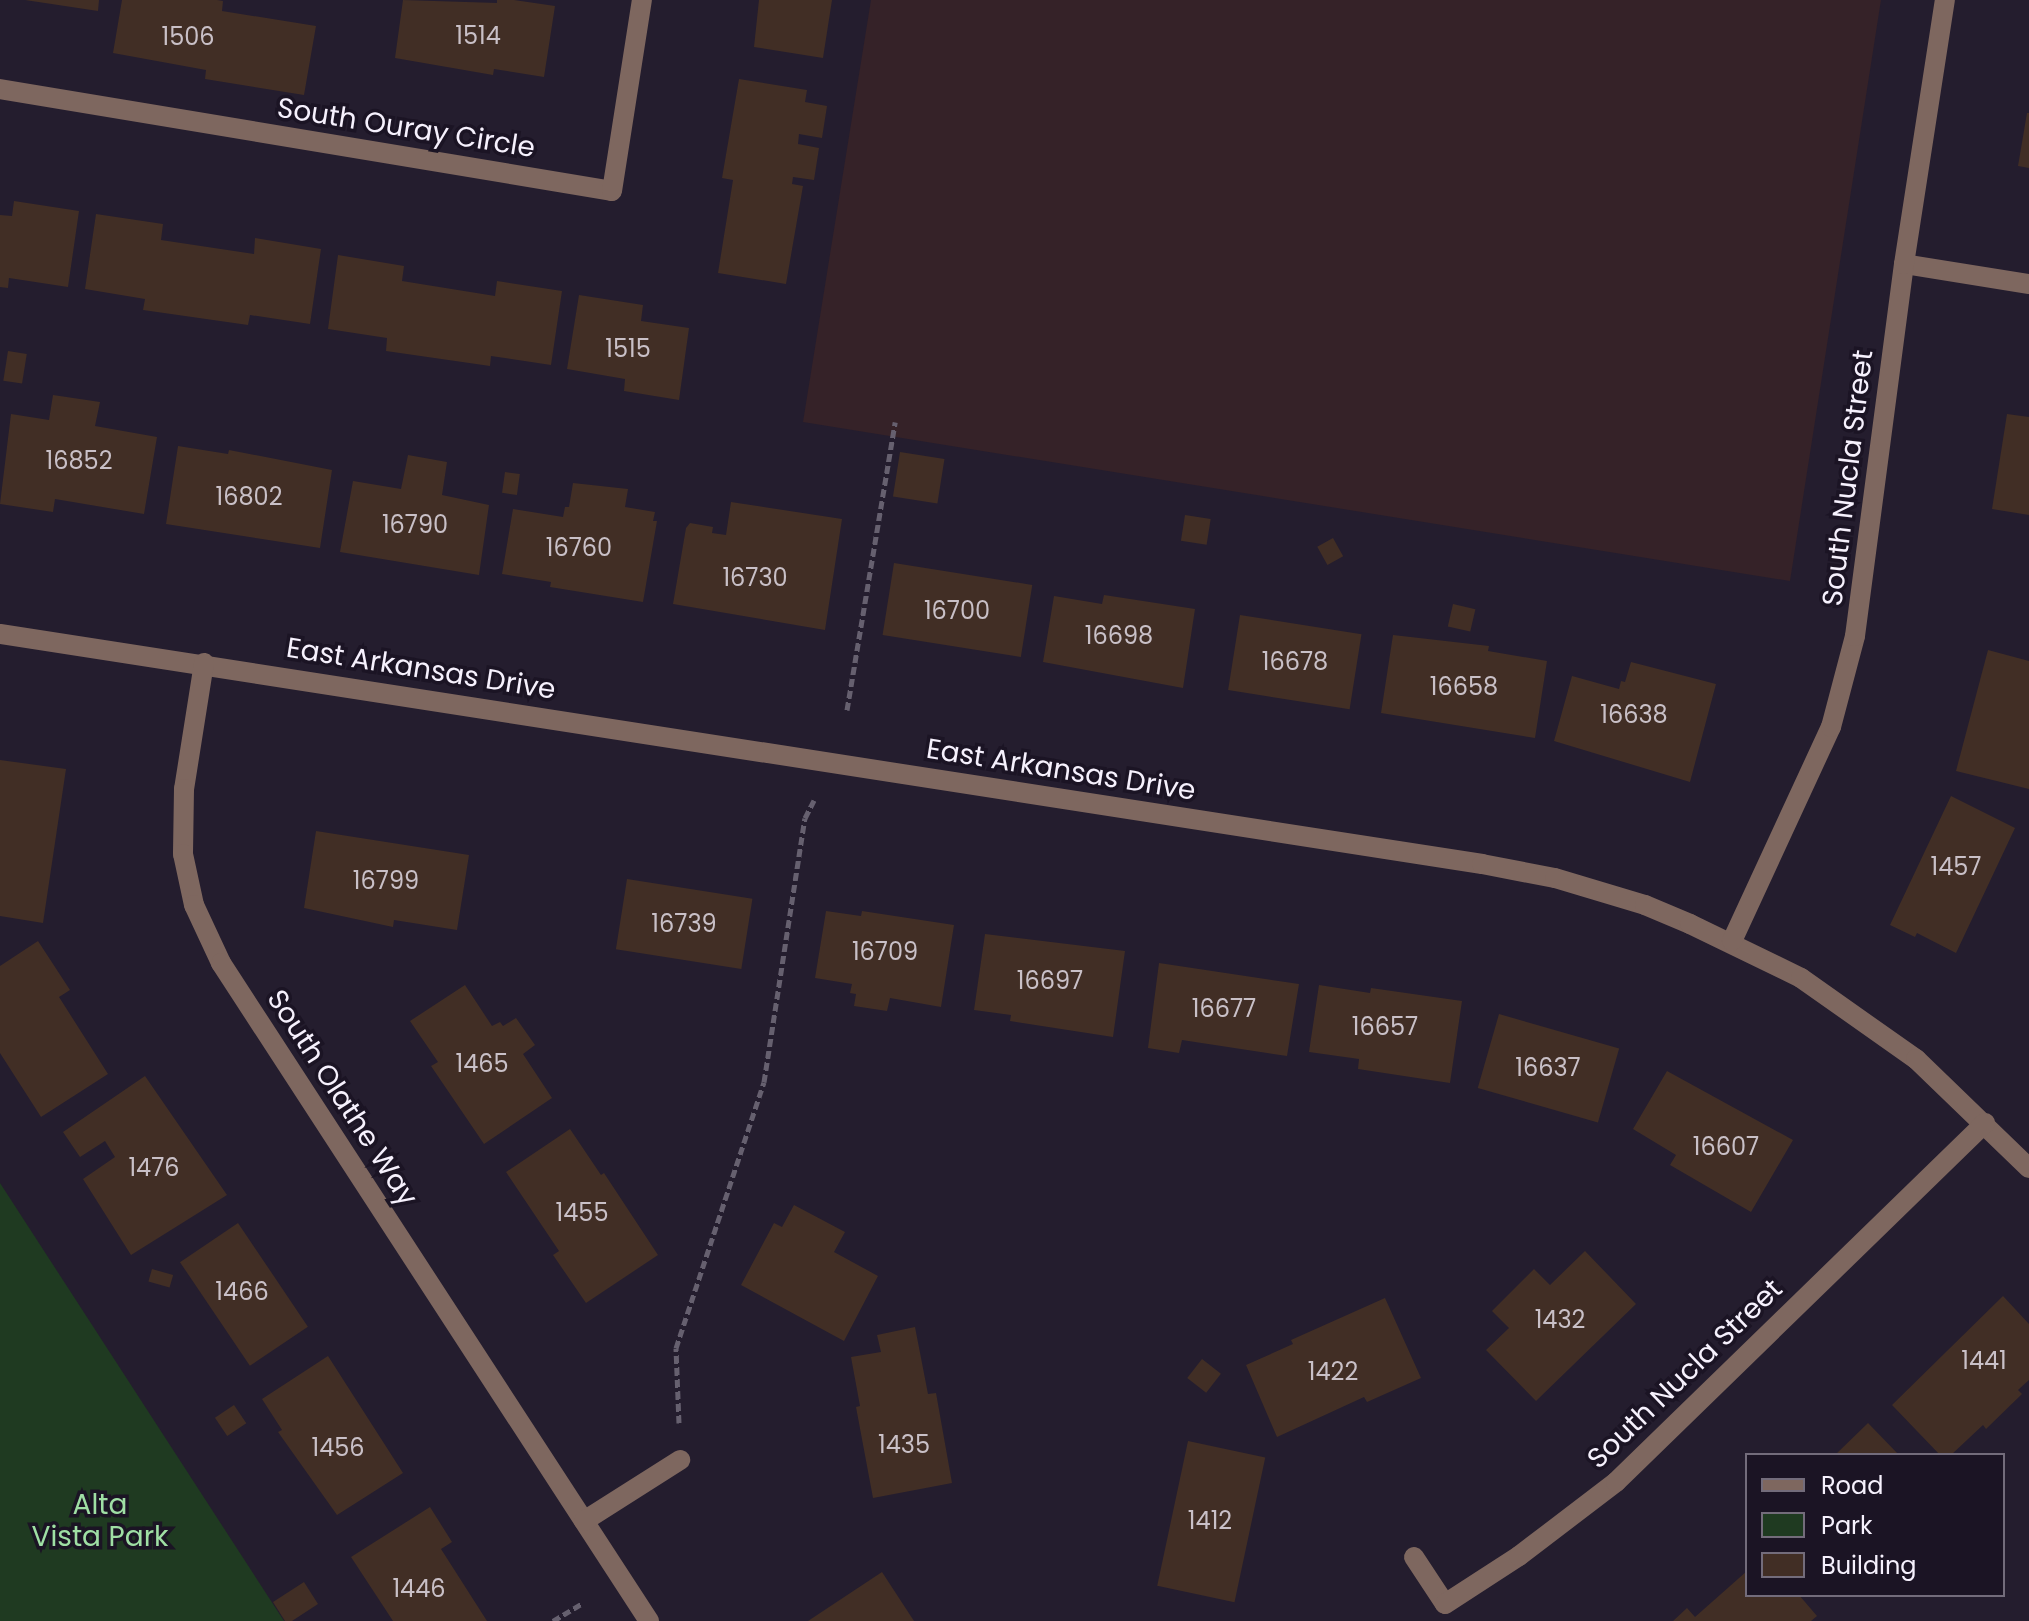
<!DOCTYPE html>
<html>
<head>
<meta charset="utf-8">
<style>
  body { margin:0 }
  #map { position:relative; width:2029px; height:1621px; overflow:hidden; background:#241d2e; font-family:Poppins,sans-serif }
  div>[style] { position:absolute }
  .education>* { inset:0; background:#352228 }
  .green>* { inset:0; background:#1f3a21 }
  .building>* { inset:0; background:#412e25; transform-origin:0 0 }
  .path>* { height:5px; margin-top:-2.5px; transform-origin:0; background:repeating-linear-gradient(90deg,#66606f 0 8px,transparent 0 12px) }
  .service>* { height:20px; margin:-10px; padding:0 10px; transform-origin:10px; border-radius:10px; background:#7e675f }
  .minor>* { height:20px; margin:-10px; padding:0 10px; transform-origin:10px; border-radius:10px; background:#7e675f }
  span { translate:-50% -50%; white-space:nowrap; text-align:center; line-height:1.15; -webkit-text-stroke:7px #1b1424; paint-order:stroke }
  .number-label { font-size:24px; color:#c9c0c7 }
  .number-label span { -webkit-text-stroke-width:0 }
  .street-label { font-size:28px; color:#f6f1fd }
  .park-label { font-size:28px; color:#9fdfa4 }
  .legend { position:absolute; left:1745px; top:1453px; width:260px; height:144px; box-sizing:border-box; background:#1b1424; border:2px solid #736c7b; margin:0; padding:10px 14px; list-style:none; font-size:24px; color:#f6f1fd }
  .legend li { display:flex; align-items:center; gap:16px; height:40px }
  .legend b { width:40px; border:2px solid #736c7b }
</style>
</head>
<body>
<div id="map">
  <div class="education">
    <i style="clip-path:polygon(871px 0,1881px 0,1790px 581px,803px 422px)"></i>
  </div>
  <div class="green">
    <i style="clip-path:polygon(0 1183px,284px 1621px,0 1621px)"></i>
  </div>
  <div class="building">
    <i style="clip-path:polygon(25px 0,99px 0,98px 11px)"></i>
    <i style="clip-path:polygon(122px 0,217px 0,223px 1px,222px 11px,316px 26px,304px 95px,205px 79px,206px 70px,113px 53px)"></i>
    <i style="clip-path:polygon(403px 0,497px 3px,497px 0,514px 0,555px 6px,544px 77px,494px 69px,493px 75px,395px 58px)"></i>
    <i style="clip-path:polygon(759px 0,832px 0,823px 58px,754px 47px)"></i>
    <i style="clip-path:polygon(739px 79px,807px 90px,805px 102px,827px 106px,822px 138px,799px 134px,798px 144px,819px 148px,814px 180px,793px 177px,792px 184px,803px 186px,786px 284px,718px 273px,733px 180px,722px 178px)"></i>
    <i style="clip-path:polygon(2027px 113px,2029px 113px,2029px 168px,2018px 166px)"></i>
    <i style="clip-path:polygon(14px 201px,79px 211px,68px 287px,9px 278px,8px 288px,0 287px,0 215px,12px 216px)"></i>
    <i style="clip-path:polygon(96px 214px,163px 224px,161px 240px,254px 254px,255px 238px,321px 249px,310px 324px,250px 315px,248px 325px,143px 310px,145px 299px,85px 289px)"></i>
    <i style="clip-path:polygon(338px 255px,404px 266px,402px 281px,495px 296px,497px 281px,562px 291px,551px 365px,491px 356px,490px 366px,386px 351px,387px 338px,328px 329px)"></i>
    <i style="clip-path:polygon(579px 295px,643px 305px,641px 321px,689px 328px,679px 400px,624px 391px,625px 379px,567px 369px)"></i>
    <i style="left:8px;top:351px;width:19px;height:30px;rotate:9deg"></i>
    <i style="clip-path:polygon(53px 395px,100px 402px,95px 426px,157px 437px,144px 514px,55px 499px,53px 512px,0 504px,11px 414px,49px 420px)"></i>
    <i style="clip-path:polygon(2007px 414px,2029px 417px,2029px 515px,1992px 509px)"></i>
    <i style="clip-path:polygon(178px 446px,228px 454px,229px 450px,332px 470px,320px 548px,166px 524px)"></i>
    <i style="left:900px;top:452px;width:45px;height:45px;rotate:9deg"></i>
    <i style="clip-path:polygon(408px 455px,447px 462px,442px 495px,489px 505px,479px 575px,340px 552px,353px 481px,401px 489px)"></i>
    <i style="left:505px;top:472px;width:15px;height:21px;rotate:8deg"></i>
    <i style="clip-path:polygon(573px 483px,628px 489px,625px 507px,655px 512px,653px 521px,657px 521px,643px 602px,550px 587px,551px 582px,502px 574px,513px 509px,563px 517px,565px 507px,569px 507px)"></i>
    <i style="clip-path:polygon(731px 502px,842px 519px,825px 630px,673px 604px,686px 528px,690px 523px,713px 527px,712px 533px,726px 535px)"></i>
    <i style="left:1185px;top:515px;width:26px;height:26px;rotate:9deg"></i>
    <i style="left:1333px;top:538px;width:21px;height:18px;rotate:61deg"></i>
    <i style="left:894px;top:563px;width:140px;height:73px;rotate:9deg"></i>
    <i style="clip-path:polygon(1104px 595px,1195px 609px,1183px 688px,1043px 662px,1054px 596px,1102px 604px)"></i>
    <i style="left:1453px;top:604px;width:23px;height:23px;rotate:13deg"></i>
    <i style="left:1240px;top:615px;width:123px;height:76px;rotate:9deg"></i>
    <i style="clip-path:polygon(1393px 635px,1489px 646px,1488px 651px,1547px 661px,1535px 738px,1381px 713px)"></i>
    <i style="clip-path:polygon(1988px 650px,2029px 661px,2029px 789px,1956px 771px)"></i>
    <i style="clip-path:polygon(1631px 662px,1716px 684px,1690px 782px,1554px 741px,1572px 676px,1619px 689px,1621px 681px,1625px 682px)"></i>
    <i style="clip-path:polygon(0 760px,66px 769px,43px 923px,0 916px)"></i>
    <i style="clip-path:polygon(1951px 796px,2015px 828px,1956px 953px,1917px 933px,1915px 937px,1890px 925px)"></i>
    <i style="clip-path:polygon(316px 831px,469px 855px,457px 930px,394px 920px,393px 927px,304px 908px)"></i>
    <i style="left:627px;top:879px;width:127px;height:71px;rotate:9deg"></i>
    <i style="clip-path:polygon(826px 911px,861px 916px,862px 911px,954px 925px,941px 1007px,890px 998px,887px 1011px,854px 1006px,856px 994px,850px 993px,852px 984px,815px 978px)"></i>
    <i style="clip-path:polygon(985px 934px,1125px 951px,1113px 1037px,1010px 1021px,1011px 1015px,974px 1010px)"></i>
    <i style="clip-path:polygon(38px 941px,70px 990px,59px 997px,108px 1074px,41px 1117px,0 1053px,0 966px)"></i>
    <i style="clip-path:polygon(1159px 963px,1299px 984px,1287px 1056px,1182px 1040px,1179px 1053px,1148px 1048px)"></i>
    <i style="clip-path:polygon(465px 985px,492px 1026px,500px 1022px,503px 1026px,516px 1018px,535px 1045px,523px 1054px,552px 1098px,484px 1144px,431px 1066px,438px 1062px,410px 1021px)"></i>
    <i style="clip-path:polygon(1319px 985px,1370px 993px,1371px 988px,1462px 1001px,1450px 1083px,1358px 1069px,1359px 1059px,1309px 1052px)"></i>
    <i style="left:1499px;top:1014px;width:125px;height:77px;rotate:16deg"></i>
    <i style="clip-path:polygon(1667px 1071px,1793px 1140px,1751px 1212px,1670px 1165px,1676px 1155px,1633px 1129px)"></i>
    <i style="clip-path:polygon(145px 1076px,227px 1195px,131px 1255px,83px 1179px,115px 1157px,105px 1141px,80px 1157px,63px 1132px)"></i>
    <i style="clip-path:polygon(570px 1129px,601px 1175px,604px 1173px,658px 1255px,586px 1303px,553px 1255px,559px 1251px,506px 1172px)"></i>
    <i style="clip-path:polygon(794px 1205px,845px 1232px,834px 1252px,878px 1276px,844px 1341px,741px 1285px,774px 1223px,782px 1227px)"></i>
    <i style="left:238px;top:1223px;width:125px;height:70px;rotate:56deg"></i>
    <i style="clip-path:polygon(1585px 1251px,1636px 1304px,1536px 1401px,1486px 1350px,1509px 1328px,1492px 1311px,1534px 1269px,1550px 1285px)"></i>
    <i style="left:152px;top:1269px;width:22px;height:13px;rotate:16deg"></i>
    <i style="clip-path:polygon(2003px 1296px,2029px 1324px,2029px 1380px,2018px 1390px,2022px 1394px,1986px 1429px,1983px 1425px,1951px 1455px,1940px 1455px,1892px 1405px)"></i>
    <i style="clip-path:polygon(1385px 1298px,1421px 1378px,1367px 1402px,1364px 1397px,1277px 1437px,1246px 1365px,1293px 1344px,1291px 1340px)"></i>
    <i style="clip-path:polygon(915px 1327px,928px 1394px,936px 1393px,952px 1483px,873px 1498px,856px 1407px,860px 1406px,851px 1357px,881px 1352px,877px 1335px)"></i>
    <i style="clip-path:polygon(328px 1356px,403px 1473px,337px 1515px,278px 1432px,282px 1430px,262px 1399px)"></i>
    <i style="left:1202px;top:1359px;width:24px;height:24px;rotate:38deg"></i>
    <i style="left:234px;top:1405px;width:22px;height:23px;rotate:56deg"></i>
    <i style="clip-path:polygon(1868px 1423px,1899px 1455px,1835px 1455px)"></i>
    <i style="left:1188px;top:1441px;width:79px;height:148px;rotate:12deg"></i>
    <i style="clip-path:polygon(430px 1507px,452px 1542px,441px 1549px,487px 1621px,393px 1621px,351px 1557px)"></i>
    <i style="clip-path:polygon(1747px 1571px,1747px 1595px,1799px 1595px,1817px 1616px,1811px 1621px,1673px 1621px,1687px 1608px,1695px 1617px)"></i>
    <i style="clip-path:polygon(882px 1572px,914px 1621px,808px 1621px)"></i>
    <i style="clip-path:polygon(304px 1582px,318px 1604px,292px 1621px,285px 1621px,273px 1602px)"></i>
  </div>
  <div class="path">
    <i style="left:847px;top:710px;width:292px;rotate:-80.5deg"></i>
    <i style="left:679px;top:1423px;width:75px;rotate:-92.3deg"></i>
    <i style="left:676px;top:1348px;width:280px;rotate:-71.7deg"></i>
    <i style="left:764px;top:1082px;width:267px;rotate:-81.2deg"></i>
    <i style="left:805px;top:818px;width:20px;rotate:-63deg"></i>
    <i style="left:553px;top:1621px;width:35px;rotate:-31deg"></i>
  </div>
  <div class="service">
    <i style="left:0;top:89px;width:620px;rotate:9.46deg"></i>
    <i style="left:612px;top:191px;width:193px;rotate:-81.1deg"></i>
  </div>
  <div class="minor">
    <i style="left:1904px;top:264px;width:127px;rotate:9.1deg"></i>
    <i style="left:0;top:634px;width:1500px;rotate:8.82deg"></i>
    <i style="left:1482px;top:864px;width:74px;rotate:10.9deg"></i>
    <i style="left:1555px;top:878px;width:94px;rotate:16.7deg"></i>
    <i style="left:1645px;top:905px;width:49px;rotate:22.9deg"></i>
    <i style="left:1690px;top:924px;width:123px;rotate:25.9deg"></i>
    <i style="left:1801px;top:978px;width:141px;rotate:35.2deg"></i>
    <i style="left:1916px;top:1059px;width:157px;rotate:44deg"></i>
    <i style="left:204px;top:663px;width:128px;rotate:99deg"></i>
    <i style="left:184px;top:789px;width:65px;rotate:90.9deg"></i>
    <i style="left:183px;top:854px;width:52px;rotate:77.8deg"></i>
    <i style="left:194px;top:905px;width:64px;rotate:65deg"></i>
    <i style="left:221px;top:963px;width:785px;rotate:56.96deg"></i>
    <i style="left:1732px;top:941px;width:236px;rotate:-65.2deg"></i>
    <i style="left:1831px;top:727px;width:94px;rotate:-75.2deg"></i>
    <i style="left:1855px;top:636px;width:375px;rotate:-82.5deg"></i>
    <i style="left:1904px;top:264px;width:267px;rotate:-81.2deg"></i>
    <i style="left:584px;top:1521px;width:114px;rotate:-32.4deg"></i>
    <i style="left:1414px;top:1557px;width:56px;rotate:56.6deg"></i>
    <i style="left:1445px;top:1604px;width:88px;rotate:-33deg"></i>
    <i style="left:1519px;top:1556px;width:122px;rotate:-37.3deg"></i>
    <i style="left:1616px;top:1482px;width:515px;rotate:-44.21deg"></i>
  </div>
  <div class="number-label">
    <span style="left:478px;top:36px">1514</span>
    <span style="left:188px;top:37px">1506</span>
    <span style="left:628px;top:349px">1515</span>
    <span style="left:79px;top:461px">16852</span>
    <span style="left:249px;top:497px">16802</span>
    <span style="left:415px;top:525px">16790</span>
    <span style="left:579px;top:548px">16760</span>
    <span style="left:755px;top:578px">16730</span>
    <span style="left:957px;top:611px">16700</span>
    <span style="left:1119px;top:636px">16698</span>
    <span style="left:1295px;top:662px">16678</span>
    <span style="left:1464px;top:687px">16658</span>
    <span style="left:1634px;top:715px">16638</span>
    <span style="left:1956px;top:867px">1457</span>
    <span style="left:386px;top:881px">16799</span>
    <span style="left:684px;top:924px">16739</span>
    <span style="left:885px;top:952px">16709</span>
    <span style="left:1050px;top:981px">16697</span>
    <span style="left:1224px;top:1009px">16677</span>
    <span style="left:1385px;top:1027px">16657</span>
    <span style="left:482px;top:1064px">1465</span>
    <span style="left:1548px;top:1068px">16637</span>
    <span style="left:1726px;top:1147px">16607</span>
    <span style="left:154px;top:1168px">1476</span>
    <span style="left:582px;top:1213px">1455</span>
    <span style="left:242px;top:1292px">1466</span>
    <span style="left:1560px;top:1320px">1432</span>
    <span style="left:1984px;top:1361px">1441</span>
    <span style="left:1333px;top:1372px">1422</span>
    <span style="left:904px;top:1445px">1435</span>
    <span style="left:338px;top:1448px">1456</span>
    <span style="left:1210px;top:1521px">1412</span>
    <span style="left:419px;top:1589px">1446</span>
  </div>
  <div class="street-label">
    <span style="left:406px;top:128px;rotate:9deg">South Ouray Circle</span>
    <span style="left:1848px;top:478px;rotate:-83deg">South Nucla Street</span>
    <span style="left:421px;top:669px;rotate:9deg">East Arkansas Drive</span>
    <span style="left:1061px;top:770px;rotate:9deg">East Arkansas Drive</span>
    <span style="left:342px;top:1098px;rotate:57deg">South Olathe Way</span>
    <span style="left:1685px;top:1374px;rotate:-44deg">South Nucla Street</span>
  </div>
  <div class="park-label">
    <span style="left:100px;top:1521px">Alta<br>Vista Park</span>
  </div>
  <ul class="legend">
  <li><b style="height:10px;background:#7e675f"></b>Road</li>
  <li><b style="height:22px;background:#1f3a21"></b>Park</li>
  <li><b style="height:22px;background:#412e25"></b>Building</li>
  </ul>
</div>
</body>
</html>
